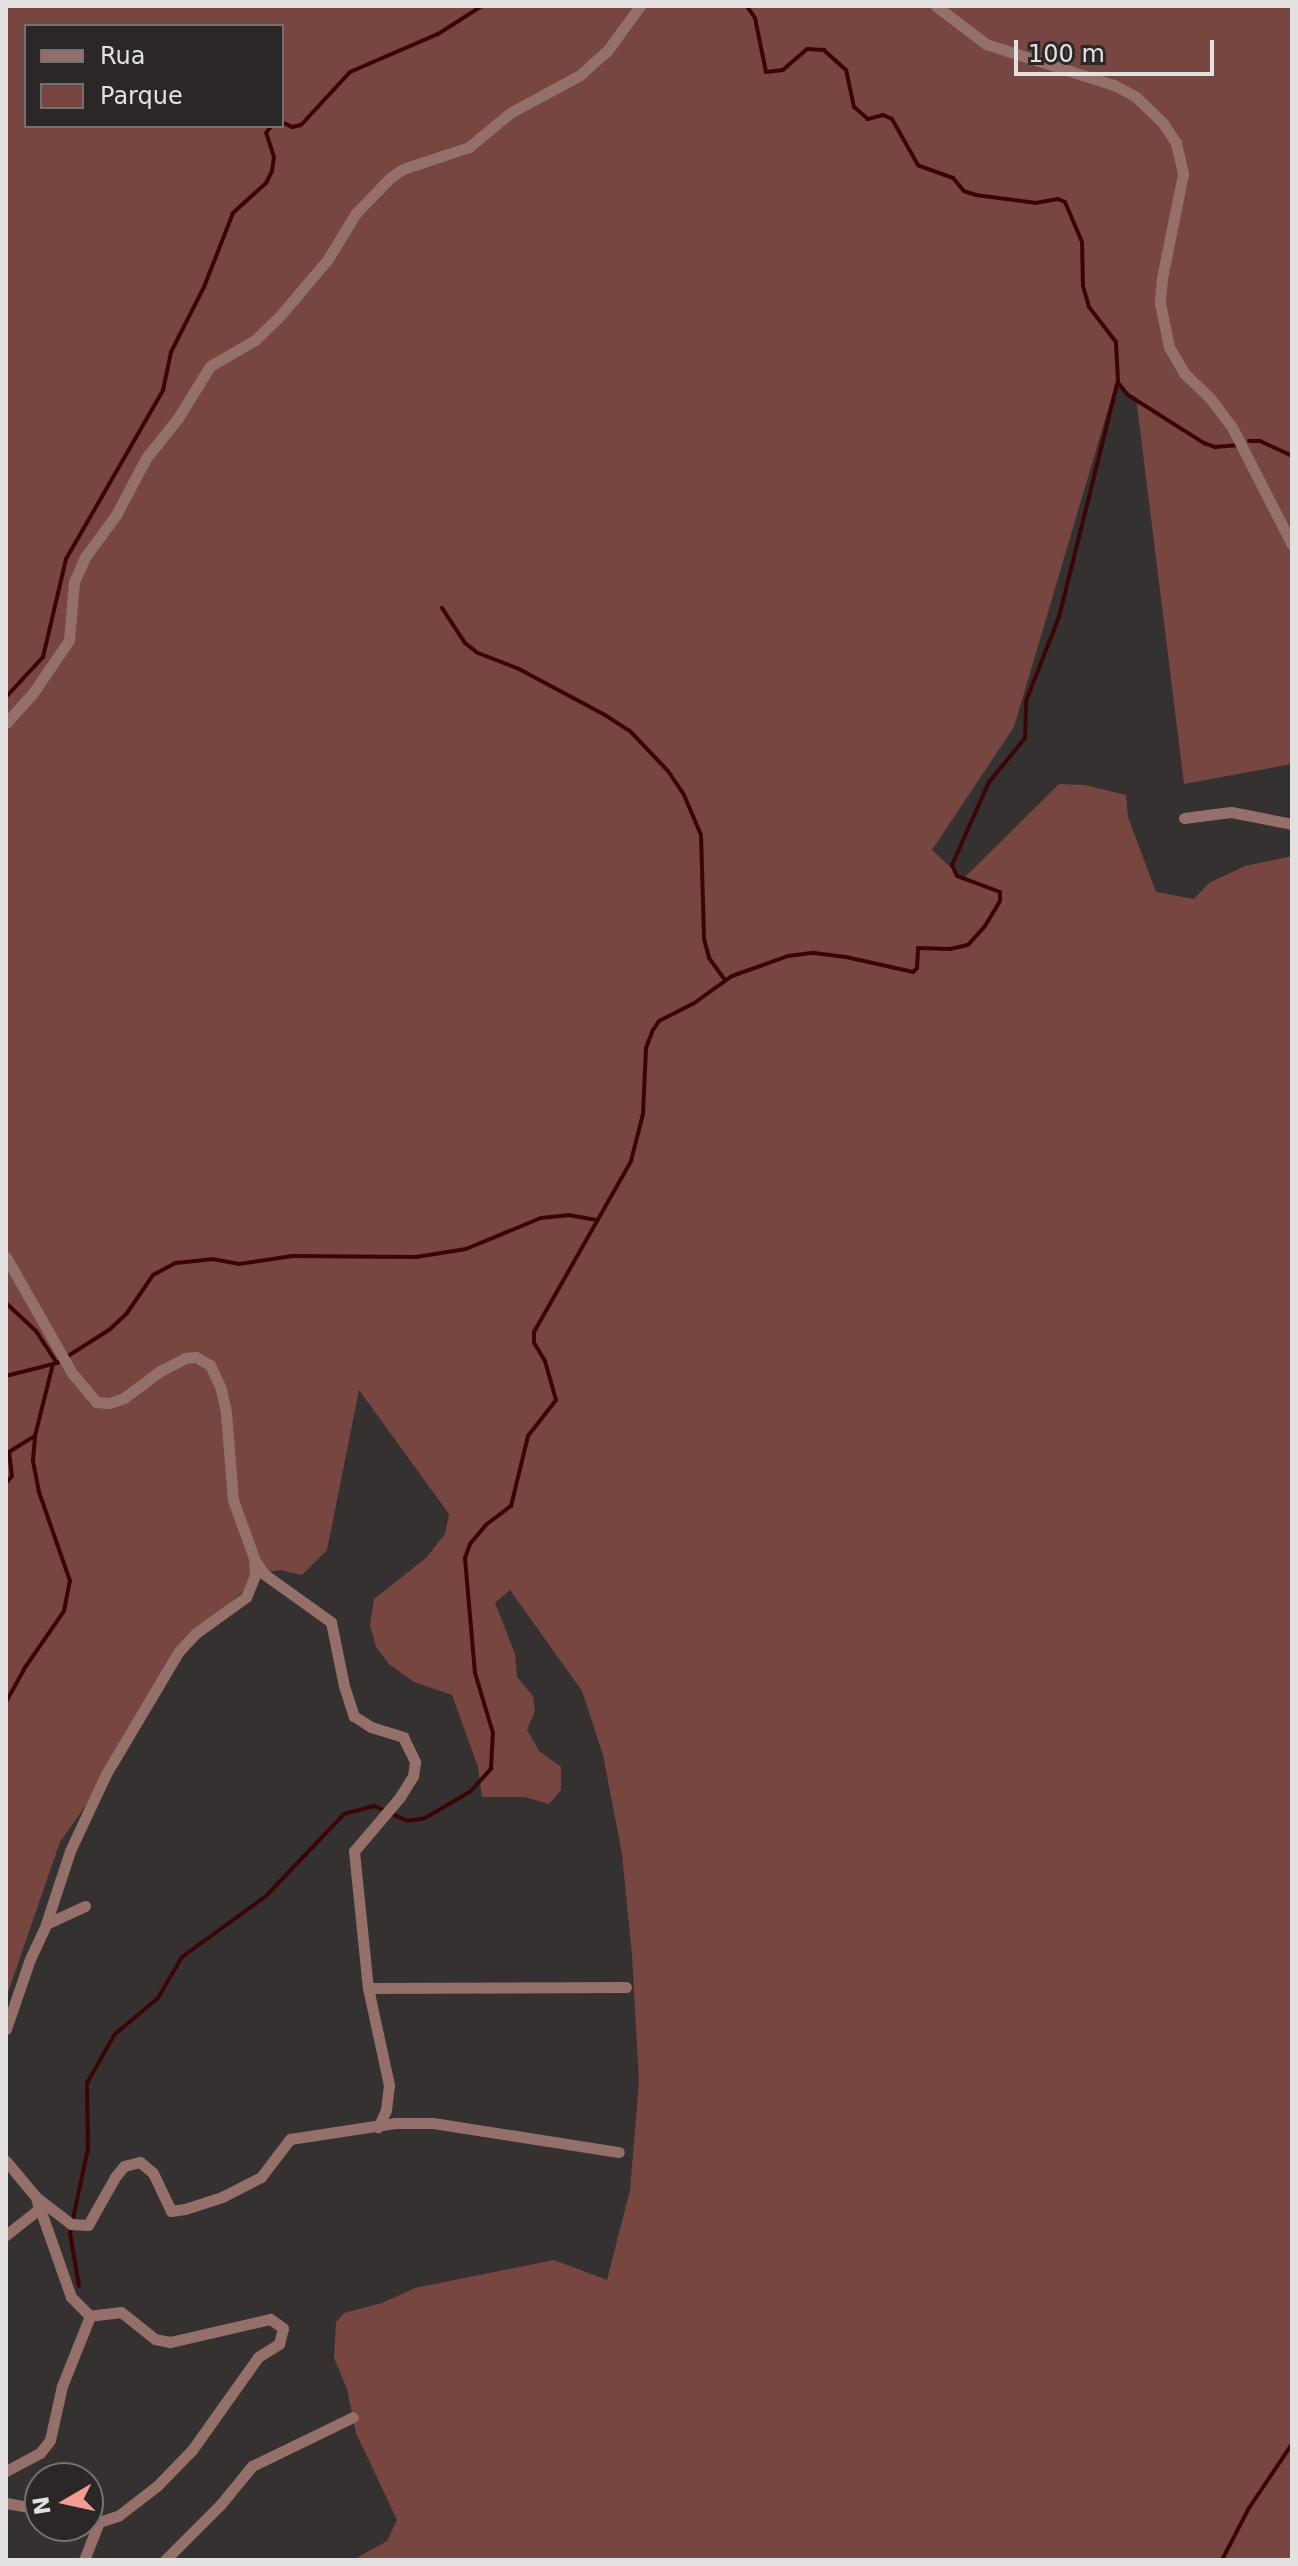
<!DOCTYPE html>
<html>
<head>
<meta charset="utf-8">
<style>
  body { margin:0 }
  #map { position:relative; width:1298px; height:2566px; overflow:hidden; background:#353130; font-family:"DejaVu Sans",sans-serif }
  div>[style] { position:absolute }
  .green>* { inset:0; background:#774641 }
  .stream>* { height:4px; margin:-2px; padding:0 2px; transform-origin:2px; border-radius:2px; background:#3c0505 }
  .street>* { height:11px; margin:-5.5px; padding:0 5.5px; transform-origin:5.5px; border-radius:5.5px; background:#95706b }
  span { translate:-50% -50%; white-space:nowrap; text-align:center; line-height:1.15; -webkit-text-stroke:8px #2b2726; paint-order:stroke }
  .frame { position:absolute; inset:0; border:8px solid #e3e0e0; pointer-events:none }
  .legend { position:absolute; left:24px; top:24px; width:260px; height:104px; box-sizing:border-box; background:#2b2726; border:2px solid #757170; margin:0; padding:10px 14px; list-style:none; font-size:24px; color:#e3e0e0 }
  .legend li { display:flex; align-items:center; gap:16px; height:40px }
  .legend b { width:40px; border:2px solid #757170 }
  .north { position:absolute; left:24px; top:2462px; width:80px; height:80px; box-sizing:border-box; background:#2b2726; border:2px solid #757170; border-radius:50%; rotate:261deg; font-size:22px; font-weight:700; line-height:32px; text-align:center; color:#e3e0e0 }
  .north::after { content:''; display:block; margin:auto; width:28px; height:36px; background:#f59c92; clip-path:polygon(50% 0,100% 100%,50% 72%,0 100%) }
  .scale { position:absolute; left:1014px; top:40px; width:200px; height:36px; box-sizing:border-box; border:4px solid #e3e0e0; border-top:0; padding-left:10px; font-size:24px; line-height:28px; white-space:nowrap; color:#e3e0e0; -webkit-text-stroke:6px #2b2726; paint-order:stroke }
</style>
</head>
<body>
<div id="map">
  <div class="green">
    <i style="clip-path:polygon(evenodd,6px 6px,1292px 6px,1292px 764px,1184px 784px,1136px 397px,1115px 386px,1014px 727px,932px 850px,963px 879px,1059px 784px,1085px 785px,1126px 795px,1128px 817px,1156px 892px,1194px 899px,1209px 883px,1245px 866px,1292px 856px,1292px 2560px,353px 2560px,387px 2541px,397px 2520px,356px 2433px,347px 2389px,334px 2358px,336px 2322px,344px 2313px,382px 2303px,415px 2288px,554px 2260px,607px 2280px,630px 2190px,639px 2082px,632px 1955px,622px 1854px,603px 1755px,582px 1691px,510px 1590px,495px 1603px,515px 1654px,517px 1677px,533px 1696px,535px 1711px,527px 1730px,539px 1751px,561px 1767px,561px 1790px,549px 1804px,525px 1797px,482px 1797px,478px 1767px,452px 1695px,414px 1682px,389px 1664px,376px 1647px,370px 1625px,374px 1599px,426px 1558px,445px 1534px,449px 1514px,359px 1390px,327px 1550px,302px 1575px,281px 1570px,267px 1572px,193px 1633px,105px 1778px,60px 1842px,6px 1998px,6px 6px,26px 26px,282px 26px,282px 126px,26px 126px,26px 26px)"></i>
  </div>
  <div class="stream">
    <i style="left:282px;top:122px;width:11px;rotate:27deg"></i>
    <i style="left:292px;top:127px;width:9px;rotate:-13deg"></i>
    <i style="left:301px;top:125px;width:72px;rotate:-47.2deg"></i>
    <i style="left:350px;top:72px;width:96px;rotate:-23.4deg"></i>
    <i style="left:438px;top:34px;width:52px;rotate:-32.5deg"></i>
    <i style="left:1119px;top:384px;width:14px;rotate:51deg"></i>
    <i style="left:1128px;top:395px;width:90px;rotate:32.3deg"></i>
    <i style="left:1204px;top:443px;width:12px;rotate:20deg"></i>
    <i style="left:1215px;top:447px;width:21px;rotate:-5deg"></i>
    <i style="left:1249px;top:441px;width:11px"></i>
    <i style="left:1260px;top:441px;width:35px;rotate:25deg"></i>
    <i style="left:442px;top:608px;width:42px;rotate:56.7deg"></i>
    <i style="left:465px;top:643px;width:16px;rotate:38deg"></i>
    <i style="left:478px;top:653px;width:44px;rotate:21.3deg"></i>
    <i style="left:519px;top:669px;width:98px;rotate:28.1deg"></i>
    <i style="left:605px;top:715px;width:30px;rotate:33deg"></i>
    <i style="left:630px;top:731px;width:55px;rotate:46.5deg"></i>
    <i style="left:668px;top:771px;width:29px;rotate:56deg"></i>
    <i style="left:684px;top:795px;width:43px;rotate:67deg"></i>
    <i style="left:701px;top:835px;width:104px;rotate:88.3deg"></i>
    <i style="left:704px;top:939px;width:20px;rotate:75deg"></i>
    <i style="left:709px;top:958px;width:27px;rotate:54deg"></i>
    <i style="left:6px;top:697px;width:54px;rotate:-47.2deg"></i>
    <i style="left:43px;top:657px;width:101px;rotate:-76.8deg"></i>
    <i style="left:66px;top:559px;width:195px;rotate:-60.1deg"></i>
    <i style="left:163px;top:390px;width:39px;rotate:-78deg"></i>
    <i style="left:171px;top:352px;width:73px;rotate:-63.1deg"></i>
    <i style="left:204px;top:287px;width:79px;rotate:-68.6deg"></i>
    <i style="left:233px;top:213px;width:45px;rotate:-42.3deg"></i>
    <i style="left:266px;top:183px;width:13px;rotate:-63deg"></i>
    <i style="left:272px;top:171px;width:14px;rotate:-82deg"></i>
    <i style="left:274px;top:157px;width:25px;rotate:-108deg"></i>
    <i style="left:266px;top:133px;width:9px;rotate:-54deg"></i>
    <i style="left:6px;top:1303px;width:41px;rotate:43deg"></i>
    <i style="left:36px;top:1331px;width:38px;rotate:57deg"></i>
    <i style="left:6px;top:1376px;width:53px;rotate:-14.3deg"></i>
    <i style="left:57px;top:1363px;width:62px;rotate:-32.4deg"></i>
    <i style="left:109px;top:1330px;width:25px;rotate:-43deg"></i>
    <i style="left:127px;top:1313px;width:46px;rotate:-55.6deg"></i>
    <i style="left:153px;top:1275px;width:26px;rotate:-28deg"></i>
    <i style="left:176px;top:1263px;width:36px;rotate:-6deg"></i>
    <i style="left:212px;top:1259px;width:27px;rotate:10deg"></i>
    <i style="left:239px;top:1264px;width:54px;rotate:-8.6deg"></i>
    <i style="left:292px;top:1256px;width:124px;rotate:0.5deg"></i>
    <i style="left:416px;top:1257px;width:51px;rotate:-9.1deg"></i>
    <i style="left:466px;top:1249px;width:81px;rotate:-22.5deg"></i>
    <i style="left:541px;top:1218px;width:27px;rotate:-6deg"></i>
    <i style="left:568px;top:1215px;width:29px;rotate:10deg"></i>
    <i style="left:6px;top:1483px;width:9px;rotate:-49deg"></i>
    <i style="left:12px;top:1476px;width:24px;rotate:-97deg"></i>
    <i style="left:9px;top:1452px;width:31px;rotate:-32deg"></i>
    <i style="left:6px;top:1702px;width:38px;rotate:-61deg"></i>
    <i style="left:24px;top:1669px;width:70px;rotate:-55.4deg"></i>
    <i style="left:64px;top:1611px;width:31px;rotate:-79deg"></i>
    <i style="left:70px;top:1581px;width:94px;rotate:-109.2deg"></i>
    <i style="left:39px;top:1492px;width:33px;rotate:-101deg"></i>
    <i style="left:33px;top:1460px;width:24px;rotate:-85deg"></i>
    <i style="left:35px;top:1436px;width:74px;rotate:-76deg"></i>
    <i style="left:79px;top:2286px;width:54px;rotate:-99.6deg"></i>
    <i style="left:70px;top:2233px;width:87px;rotate:-78deg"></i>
    <i style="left:88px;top:2148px;width:65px;rotate:-90.9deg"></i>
    <i style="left:87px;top:2083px;width:56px;rotate:-60.3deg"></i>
    <i style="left:115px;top:2034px;width:56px;rotate:-39.9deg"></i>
    <i style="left:158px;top:1998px;width:48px;rotate:-59.7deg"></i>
    <i style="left:182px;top:1957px;width:104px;rotate:-36deg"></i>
    <i style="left:266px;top:1896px;width:113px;rotate:-46.4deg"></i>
    <i style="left:344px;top:1814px;width:31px;rotate:-15deg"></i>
    <i style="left:374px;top:1806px;width:36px;rotate:24deg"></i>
    <i style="left:407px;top:1821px;width:18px;rotate:-9deg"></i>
    <i style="left:425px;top:1818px;width:53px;rotate:-30.4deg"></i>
    <i style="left:471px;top:1791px;width:30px;rotate:-48deg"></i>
    <i style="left:491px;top:1769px;width:36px;rotate:-87deg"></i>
    <i style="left:493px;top:1733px;width:63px;rotate:-106.7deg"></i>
    <i style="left:475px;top:1673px;width:115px;rotate:-95deg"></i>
    <i style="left:465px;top:1558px;width:15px;rotate:-70deg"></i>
    <i style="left:470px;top:1544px;width:26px;rotate:-50deg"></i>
    <i style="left:487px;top:1524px;width:30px;rotate:-37deg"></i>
    <i style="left:511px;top:1506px;width:72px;rotate:-76.3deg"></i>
    <i style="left:528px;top:1436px;width:46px;rotate:-52.1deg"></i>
    <i style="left:556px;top:1400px;width:41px;rotate:-105.8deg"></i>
    <i style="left:545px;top:1361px;width:21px;rotate:-121deg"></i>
    <i style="left:534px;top:1343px;width:11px;rotate:-90deg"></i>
    <i style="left:534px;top:1332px;width:197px;rotate:-60.4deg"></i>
    <i style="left:631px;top:1161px;width:49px;rotate:-75.7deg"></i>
    <i style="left:643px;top:1114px;width:66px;rotate:-87.4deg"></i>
    <i style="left:646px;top:1048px;width:19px;rotate:-69deg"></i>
    <i style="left:653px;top:1030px;width:11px;rotate:-56deg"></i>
    <i style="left:659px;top:1021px;width:38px;rotate:-27deg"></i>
    <i style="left:693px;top:1004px;width:48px;rotate:-35.7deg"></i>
    <i style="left:732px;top:976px;width:59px;rotate:-19.7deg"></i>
    <i style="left:788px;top:956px;width:26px;rotate:-7deg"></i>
    <i style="left:814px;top:953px;width:32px;rotate:7deg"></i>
    <i style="left:846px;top:957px;width:69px;rotate:12.6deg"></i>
    <i style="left:913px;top:972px;width:6px;rotate:-45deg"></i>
    <i style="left:917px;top:968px;width:20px;rotate:-87deg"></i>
    <i style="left:918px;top:948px;width:32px;rotate:2deg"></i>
    <i style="left:950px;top:949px;width:18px;rotate:-13deg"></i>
    <i style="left:968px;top:945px;width:25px;rotate:-48deg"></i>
    <i style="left:985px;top:926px;width:29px;rotate:-59deg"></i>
    <i style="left:1000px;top:901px;width:9px;rotate:-90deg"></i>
    <i style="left:1000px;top:892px;width:46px;rotate:-159.6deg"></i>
    <i style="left:957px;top:876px;width:12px;rotate:-114deg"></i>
    <i style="left:952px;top:865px;width:91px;rotate:-66deg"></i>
    <i style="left:989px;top:782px;width:57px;rotate:-50.7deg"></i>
    <i style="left:1025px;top:738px;width:37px;rotate:-88deg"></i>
    <i style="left:1026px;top:701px;width:90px;rotate:-68.6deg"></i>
    <i style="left:1059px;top:617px;width:243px;rotate:-76deg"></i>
    <i style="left:1118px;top:381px;width:39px;rotate:-93deg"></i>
    <i style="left:1116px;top:342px;width:44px;rotate:-127.6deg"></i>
    <i style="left:1089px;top:307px;width:22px;rotate:-106deg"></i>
    <i style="left:1083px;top:286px;width:44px;rotate:-91.3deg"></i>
    <i style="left:1082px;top:242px;width:43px;rotate:-113deg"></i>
    <i style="left:1065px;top:202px;width:8px;rotate:-157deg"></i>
    <i style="left:1058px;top:199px;width:22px;rotate:170deg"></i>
    <i style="left:1036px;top:203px;width:61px;rotate:-172.4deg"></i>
    <i style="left:976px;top:195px;width:13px;rotate:-162deg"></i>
    <i style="left:964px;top:191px;width:17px;rotate:-130deg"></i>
    <i style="left:953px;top:178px;width:37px;rotate:-160deg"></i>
    <i style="left:918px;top:165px;width:53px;rotate:-119.5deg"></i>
    <i style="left:892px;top:119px;width:10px;rotate:-156deg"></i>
    <i style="left:883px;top:115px;width:16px;rotate:165deg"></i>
    <i style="left:868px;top:119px;width:18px;rotate:-139deg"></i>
    <i style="left:854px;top:107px;width:38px;rotate:-102deg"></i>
    <i style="left:846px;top:70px;width:30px;rotate:-138deg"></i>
    <i style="left:824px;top:50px;width:17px;rotate:-177deg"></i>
    <i style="left:807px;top:49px;width:32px;rotate:139deg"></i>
    <i style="left:783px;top:70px;width:17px;rotate:173deg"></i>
    <i style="left:766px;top:72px;width:55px;rotate:-101.5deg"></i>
    <i style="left:755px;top:18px;width:14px;rotate:-124deg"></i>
    <i style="left:1222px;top:2560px;width:59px;rotate:-62.6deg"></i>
    <i style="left:1249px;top:2508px;width:77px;rotate:-56.1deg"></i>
  </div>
  <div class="street">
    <i style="left:936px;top:6px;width:63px;rotate:37.2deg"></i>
    <i style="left:986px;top:44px;width:134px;rotate:17.8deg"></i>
    <i style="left:1114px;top:85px;width:24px;rotate:28deg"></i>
    <i style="left:1135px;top:96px;width:39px;rotate:44deg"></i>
    <i style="left:1163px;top:123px;width:24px;rotate:57deg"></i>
    <i style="left:1176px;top:143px;width:32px;rotate:77deg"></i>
    <i style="left:1183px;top:174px;width:106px;rotate:101.4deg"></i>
    <i style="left:1162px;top:278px;width:25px;rotate:95deg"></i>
    <i style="left:1160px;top:303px;width:45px;rotate:78.4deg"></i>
    <i style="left:1169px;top:347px;width:30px;rotate:60deg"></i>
    <i style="left:1184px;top:373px;width:36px;rotate:44deg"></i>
    <i style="left:1210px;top:398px;width:36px;rotate:53deg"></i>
    <i style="left:1232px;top:427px;width:132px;rotate:63deg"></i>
    <i style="left:6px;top:723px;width:40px;rotate:-48deg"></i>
    <i style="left:33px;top:693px;width:64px;rotate:-55.8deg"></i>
    <i style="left:69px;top:640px;width:58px;rotate:-85.1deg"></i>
    <i style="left:74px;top:582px;width:27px;rotate:-66deg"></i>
    <i style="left:85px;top:557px;width:52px;rotate:-53.6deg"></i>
    <i style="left:116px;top:515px;width:64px;rotate:-62.2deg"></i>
    <i style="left:146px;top:458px;width:51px;rotate:-51.3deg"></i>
    <i style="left:178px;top:418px;width:61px;rotate:-58.4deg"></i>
    <i style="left:210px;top:366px;width:52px;rotate:-30deg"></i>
    <i style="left:255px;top:340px;width:33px;rotate:-44deg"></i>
    <i style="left:279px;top:317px;width:76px;rotate:-49.8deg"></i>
    <i style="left:328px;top:259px;width:54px;rotate:-58.7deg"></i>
    <i style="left:356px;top:213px;width:50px;rotate:-45.8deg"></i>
    <i style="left:391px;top:177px;width:14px;rotate:-34deg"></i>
    <i style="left:403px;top:169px;width:70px;rotate:-18.4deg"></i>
    <i style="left:469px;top:147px;width:53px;rotate:-39.7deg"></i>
    <i style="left:510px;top:113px;width:80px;rotate:-28.5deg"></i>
    <i style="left:580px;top:75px;width:36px;rotate:-42deg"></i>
    <i style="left:607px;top:51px;width:56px;rotate:-53.7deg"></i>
    <i style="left:1184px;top:818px;width:47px;rotate:-7.3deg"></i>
    <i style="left:1231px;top:812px;width:62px;rotate:11.1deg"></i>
    <i style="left:6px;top:1257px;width:133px;rotate:60.4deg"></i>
    <i style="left:72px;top:1373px;width:38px;rotate:50deg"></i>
    <i style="left:96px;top:1402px;width:13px;rotate:4deg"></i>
    <i style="left:109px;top:1403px;width:16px;rotate:-18deg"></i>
    <i style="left:124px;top:1398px;width:45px;rotate:-36.9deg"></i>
    <i style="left:160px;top:1371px;width:28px;rotate:-27deg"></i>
    <i style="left:185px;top:1358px;width:11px;rotate:-5deg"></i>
    <i style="left:196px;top:1357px;width:16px;rotate:30deg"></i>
    <i style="left:210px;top:1365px;width:26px;rotate:65deg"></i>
    <i style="left:221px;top:1389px;width:25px;rotate:78deg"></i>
    <i style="left:226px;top:1413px;width:87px;rotate:85.4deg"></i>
    <i style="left:233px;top:1500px;width:62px;rotate:70.1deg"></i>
    <i style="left:254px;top:1558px;width:17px;rotate:87deg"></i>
    <i style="left:255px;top:1575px;width:24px;rotate:112deg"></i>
    <i style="left:246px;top:1597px;width:62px;rotate:144.2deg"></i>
    <i style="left:196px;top:1633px;width:25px;rotate:133deg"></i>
    <i style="left:179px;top:1651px;width:143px;rotate:120.7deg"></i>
    <i style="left:106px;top:1774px;width:85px;rotate:115.1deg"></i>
    <i style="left:70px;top:1851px;width:77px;rotate:108.2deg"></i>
    <i style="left:46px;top:1924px;width:43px;rotate:-24.8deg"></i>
    <i style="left:256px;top:1562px;width:14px;rotate:56deg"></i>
    <i style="left:264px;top:1574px;width:82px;rotate:35.6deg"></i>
    <i style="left:331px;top:1622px;width:65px;rotate:78.5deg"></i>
    <i style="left:344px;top:1686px;width:32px;rotate:72deg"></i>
    <i style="left:354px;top:1716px;width:20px;rotate:33deg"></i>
    <i style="left:371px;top:1727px;width:34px;rotate:17deg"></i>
    <i style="left:403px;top:1737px;width:28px;rotate:64deg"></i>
    <i style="left:415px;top:1762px;width:14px;rotate:98deg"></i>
    <i style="left:413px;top:1776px;width:25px;rotate:122deg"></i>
    <i style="left:400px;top:1797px;width:71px;rotate:130.4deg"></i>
    <i style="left:354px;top:1851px;width:138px;rotate:84.2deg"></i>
    <i style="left:368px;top:1988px;width:99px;rotate:77.8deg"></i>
    <i style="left:389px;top:2085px;width:25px;rotate:97deg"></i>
    <i style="left:386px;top:2110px;width:19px;rotate:115deg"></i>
    <i style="left:368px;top:1988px;width:258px;rotate:-0.2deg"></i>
    <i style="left:6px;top:2029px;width:74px;rotate:-71.1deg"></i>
    <i style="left:30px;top:1959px;width:38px;rotate:-65deg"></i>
    <i style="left:6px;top:2161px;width:47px;rotate:50.2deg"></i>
    <i style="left:36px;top:2197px;width:12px;rotate:76deg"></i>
    <i style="left:39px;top:2209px;width:42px;rotate:141.8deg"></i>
    <i style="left:36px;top:2197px;width:44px;rotate:37.6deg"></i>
    <i style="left:71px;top:2224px;width:17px;rotate:3deg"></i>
    <i style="left:88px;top:2225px;width:55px;rotate:-60.6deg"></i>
    <i style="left:115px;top:2177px;width:14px;rotate:-51deg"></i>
    <i style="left:124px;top:2166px;width:16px;rotate:-14deg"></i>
    <i style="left:140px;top:2162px;width:17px;rotate:40deg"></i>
    <i style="left:153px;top:2173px;width:42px;rotate:64.7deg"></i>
    <i style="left:171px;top:2211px;width:14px;rotate:-8deg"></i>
    <i style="left:185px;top:2209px;width:39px;rotate:-18deg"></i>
    <i style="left:222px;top:2197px;width:44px;rotate:-27.1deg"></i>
    <i style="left:261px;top:2177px;width:48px;rotate:-52.7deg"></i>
    <i style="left:290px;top:2139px;width:106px;rotate:-8.7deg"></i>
    <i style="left:395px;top:2123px;width:38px"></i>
    <i style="left:433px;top:2123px;width:188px;rotate:8.9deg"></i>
    <i style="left:6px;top:2471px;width:38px;rotate:-28deg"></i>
    <i style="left:40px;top:2453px;width:16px;rotate:-52deg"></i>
    <i style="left:50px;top:2440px;width:55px;rotate:-77.5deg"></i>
    <i style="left:62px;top:2386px;width:75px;rotate:-68.2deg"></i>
    <i style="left:90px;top:2316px;width:27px;rotate:-135deg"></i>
    <i style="left:71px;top:2297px;width:96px;rotate:-109.4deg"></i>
    <i style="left:6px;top:2503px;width:35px;rotate:10deg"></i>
    <i style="left:88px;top:2521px;width:11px;rotate:5deg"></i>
    <i style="left:99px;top:2522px;width:20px;rotate:-18deg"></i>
    <i style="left:118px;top:2516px;width:49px;rotate:-37.6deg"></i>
    <i style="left:157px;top:2486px;width:50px;rotate:-45.8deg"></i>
    <i style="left:192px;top:2450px;width:114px;rotate:-54.6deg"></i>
    <i style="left:258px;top:2357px;width:25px;rotate:-32deg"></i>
    <i style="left:279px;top:2344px;width:16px;rotate:-76deg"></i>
    <i style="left:283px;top:2328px;width:16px;rotate:-145deg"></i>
    <i style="left:270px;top:2319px;width:103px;rotate:167deg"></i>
    <i style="left:170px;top:2342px;width:15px;rotate:-169deg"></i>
    <i style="left:155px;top:2339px;width:43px;rotate:-141.5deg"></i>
    <i style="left:121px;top:2312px;width:31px;rotate:173deg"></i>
    <i style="left:84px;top:2560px;width:41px;rotate:-68.5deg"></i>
    <i style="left:165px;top:2560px;width:79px;rotate:-45deg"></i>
    <i style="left:221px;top:2504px;width:49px;rotate:-50.8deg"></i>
    <i style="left:252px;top:2466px;width:112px;rotate:-25.9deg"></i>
  </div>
  <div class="frame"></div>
  <ul class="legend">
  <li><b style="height:10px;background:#95706b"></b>Rua</li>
  <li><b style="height:22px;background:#774641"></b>Parque</li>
  </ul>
  <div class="north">N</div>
  <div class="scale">100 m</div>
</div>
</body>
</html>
